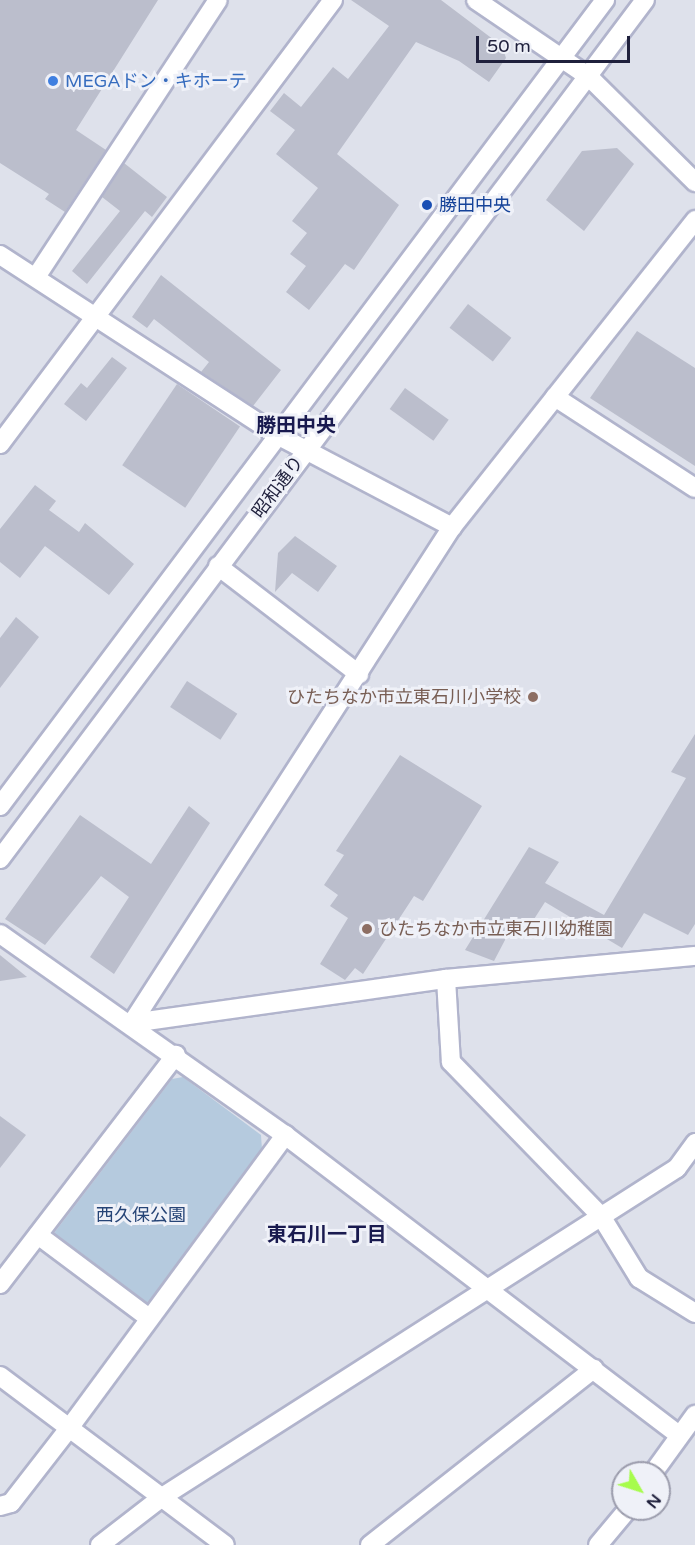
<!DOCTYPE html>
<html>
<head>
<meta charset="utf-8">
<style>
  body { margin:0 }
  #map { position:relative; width:695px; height:1545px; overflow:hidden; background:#dee1eb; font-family:"Varela Round","Noto Sans JP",sans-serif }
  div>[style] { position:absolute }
  .green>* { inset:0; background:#b5cade }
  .building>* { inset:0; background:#bbbecc; transform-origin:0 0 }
  .roads { filter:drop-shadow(2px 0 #b1b4cc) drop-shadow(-2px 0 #b1b4cc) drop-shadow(0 2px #b1b4cc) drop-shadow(0 -2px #b1b4cc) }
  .street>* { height:18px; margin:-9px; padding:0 9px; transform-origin:9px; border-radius:9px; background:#fff }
  .secondary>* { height:18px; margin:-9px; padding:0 9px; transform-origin:9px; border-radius:9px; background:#fff }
  .dots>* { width:16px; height:16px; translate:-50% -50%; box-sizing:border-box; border:3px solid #eff1f8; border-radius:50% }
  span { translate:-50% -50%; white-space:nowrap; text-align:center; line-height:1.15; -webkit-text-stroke:6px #eff1f8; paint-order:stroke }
  .shop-label { font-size:18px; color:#366cbe }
  .left { translate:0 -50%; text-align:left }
  .transit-label { font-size:18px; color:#164399 }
  .street-label { font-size:18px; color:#1f203c }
  .education-label { font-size:18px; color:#785e54 }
  .right { translate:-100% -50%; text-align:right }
  .park-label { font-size:18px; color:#264476 }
  .neighbourhood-label { font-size:20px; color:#191a4f; font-weight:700 }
  .north { position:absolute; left:611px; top:1461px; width:60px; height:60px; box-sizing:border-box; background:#eff1f8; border:2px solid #9c9dad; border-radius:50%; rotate:129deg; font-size:16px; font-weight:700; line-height:24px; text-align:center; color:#1f203c }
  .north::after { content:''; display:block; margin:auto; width:21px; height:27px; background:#a7fc4c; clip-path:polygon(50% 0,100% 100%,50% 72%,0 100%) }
  .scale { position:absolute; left:476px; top:36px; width:154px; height:27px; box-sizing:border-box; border:3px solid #1f203c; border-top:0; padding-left:8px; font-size:18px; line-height:21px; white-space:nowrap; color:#1f203c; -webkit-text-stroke:4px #eff1f8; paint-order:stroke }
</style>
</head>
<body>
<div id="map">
  <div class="green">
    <i style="clip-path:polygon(183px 1077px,261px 1135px,262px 1150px,148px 1305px,138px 1305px,57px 1242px,54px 1233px,172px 1079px)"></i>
  </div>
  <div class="building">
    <i style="clip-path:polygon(0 0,158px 0,76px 130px,106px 150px,65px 212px,45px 199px,49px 194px,0 163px)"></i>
    <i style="clip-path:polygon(351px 0,441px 0,502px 46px,506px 58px,489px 82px,459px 61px,416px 42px,337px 154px,399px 205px,354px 270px,345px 264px,309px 310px,286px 292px,306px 266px,290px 254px,307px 233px,292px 221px,318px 188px,276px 154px,295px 130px,270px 111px,284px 93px,301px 107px,333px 67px,348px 79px,389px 26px)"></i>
    <i style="clip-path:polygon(617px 148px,634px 164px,584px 231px,546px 200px,582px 151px)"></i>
    <i style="clip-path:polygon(124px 163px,167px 197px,152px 217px,145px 211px,87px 284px,72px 271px,120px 211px,102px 197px)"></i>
    <i style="clip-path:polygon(161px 275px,281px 370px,253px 406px,201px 372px,209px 362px,154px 319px,147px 328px,132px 317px)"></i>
    <i style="left:468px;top:304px;width:55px;height:30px;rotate:38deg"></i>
    <i style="clip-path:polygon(637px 331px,695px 368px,695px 466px,590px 398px)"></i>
    <i style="clip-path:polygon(112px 357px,127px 368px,86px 421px,64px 404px,81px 383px,87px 388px)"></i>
    <i style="left:177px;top:384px;width:76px;height:98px;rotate:34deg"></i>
    <i style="left:405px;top:388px;width:54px;height:26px;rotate:36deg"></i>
    <i style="clip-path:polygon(35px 485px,56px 501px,49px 510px,79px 532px,85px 523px,134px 564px,109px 595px,45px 546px,20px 578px,0 562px,0 529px)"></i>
    <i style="clip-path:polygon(295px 536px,337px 566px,318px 592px,292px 573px,275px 592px,278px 553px)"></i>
    <i style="clip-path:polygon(16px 617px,39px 637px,0 688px,0 638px)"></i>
    <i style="left:187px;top:681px;width:60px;height:31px;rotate:33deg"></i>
    <i style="clip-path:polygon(695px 734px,695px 924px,688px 935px,644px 913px,622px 948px,545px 902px,529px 927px,516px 919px,494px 961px,465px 950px,529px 847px,559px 862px,545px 883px,604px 915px,686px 778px,671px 772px)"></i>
    <i style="clip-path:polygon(400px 755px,482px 806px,423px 901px,414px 896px,363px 974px,355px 968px,345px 980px,320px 964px,348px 918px,330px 906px,338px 895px,324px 885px,344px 855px,336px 851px)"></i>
    <i style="clip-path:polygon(189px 806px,210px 823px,114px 974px,90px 957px,129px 897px,101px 876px,45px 945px,5px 919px,80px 815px,151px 864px)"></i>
    <i style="clip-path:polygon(0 955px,27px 977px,0 981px)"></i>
    <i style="clip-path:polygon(0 1116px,26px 1135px,0 1168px)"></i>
  </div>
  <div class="roads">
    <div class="street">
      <i style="left:36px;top:277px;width:331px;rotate:-56.7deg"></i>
      <i style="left:555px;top:397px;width:167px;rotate:33deg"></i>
      <i style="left:277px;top:435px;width:198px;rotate:27.7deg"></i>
      <i style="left:218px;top:566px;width:178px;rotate:37.5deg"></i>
      <i style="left:446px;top:979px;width:83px;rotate:86.6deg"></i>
      <i style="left:451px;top:1062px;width:215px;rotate:45.8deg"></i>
      <i style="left:601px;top:1216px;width:73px;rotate:58.5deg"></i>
      <i style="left:639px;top:1278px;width:66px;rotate:32deg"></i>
      <i style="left:132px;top:1023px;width:590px;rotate:-57.17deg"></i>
      <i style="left:452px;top:527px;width:392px;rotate:-51.6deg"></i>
      <i style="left:132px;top:1023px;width:317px;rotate:-8deg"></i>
      <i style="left:446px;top:979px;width:250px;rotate:-5.3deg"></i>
      <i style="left:38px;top:1235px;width:139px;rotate:36.8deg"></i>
      <i style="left:0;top:1284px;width:289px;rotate:-52.5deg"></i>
      <i style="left:0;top:1376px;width:281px;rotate:36.9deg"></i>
      <i style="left:653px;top:1473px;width:72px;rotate:-54.1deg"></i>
      <i style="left:0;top:1506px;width:11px;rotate:-15deg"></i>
      <i style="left:11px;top:1503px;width:96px;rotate:-52.2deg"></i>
      <i style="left:70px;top:1427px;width:363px;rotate:-53.6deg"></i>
      <i style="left:370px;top:1545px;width:285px;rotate:-38.2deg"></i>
      <i style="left:598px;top:1545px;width:47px;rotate:-50.2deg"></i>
    </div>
    <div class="secondary">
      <i style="left:476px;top:0;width:135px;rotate:34.2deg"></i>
      <i style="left:588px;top:76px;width:151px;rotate:44.7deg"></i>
      <i style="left:0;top:255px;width:330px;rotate:33deg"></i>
      <i style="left:0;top:444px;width:555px;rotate:-53.13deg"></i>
      <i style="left:0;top:806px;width:1008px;rotate:-53.11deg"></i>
      <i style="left:0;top:859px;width:1074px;rotate:-53.1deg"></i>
      <i style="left:0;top:934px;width:349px;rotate:35.2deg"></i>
      <i style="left:285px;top:1135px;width:495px;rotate:37.3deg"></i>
      <i style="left:100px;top:1545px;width:78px;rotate:-37.7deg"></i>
      <i style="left:162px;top:1497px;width:611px;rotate:-32.57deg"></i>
      <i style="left:677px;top:1168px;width:31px;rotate:-54deg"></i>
    </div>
  </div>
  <div class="dots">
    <i style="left:53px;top:81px;background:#3f7fe0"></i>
    <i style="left:427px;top:205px;background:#1a4fb4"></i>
    <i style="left:533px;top:697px;background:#8d6e63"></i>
    <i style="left:367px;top:929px;background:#8d6e63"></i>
  </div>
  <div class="shop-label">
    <span class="left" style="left:65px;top:81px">MEGAドン・キホーテ</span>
  </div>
  <div class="transit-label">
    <span class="left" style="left:439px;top:205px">勝田中央</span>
  </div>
  <div class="street-label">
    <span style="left:278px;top:487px;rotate:-53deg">昭和通り</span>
  </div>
  <div class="education-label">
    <span class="right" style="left:521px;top:697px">ひたちなか市立東石川小学校</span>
    <span class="left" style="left:379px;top:929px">ひたちなか市立東石川幼稚園</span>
  </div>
  <div class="park-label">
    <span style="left:141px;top:1215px">西久保公園</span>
  </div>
  <div class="neighbourhood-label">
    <span style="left:296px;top:426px">勝田中央</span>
    <span style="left:327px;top:1235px">東石川一丁目</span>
  </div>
  <div class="north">N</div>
  <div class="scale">50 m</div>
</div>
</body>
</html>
